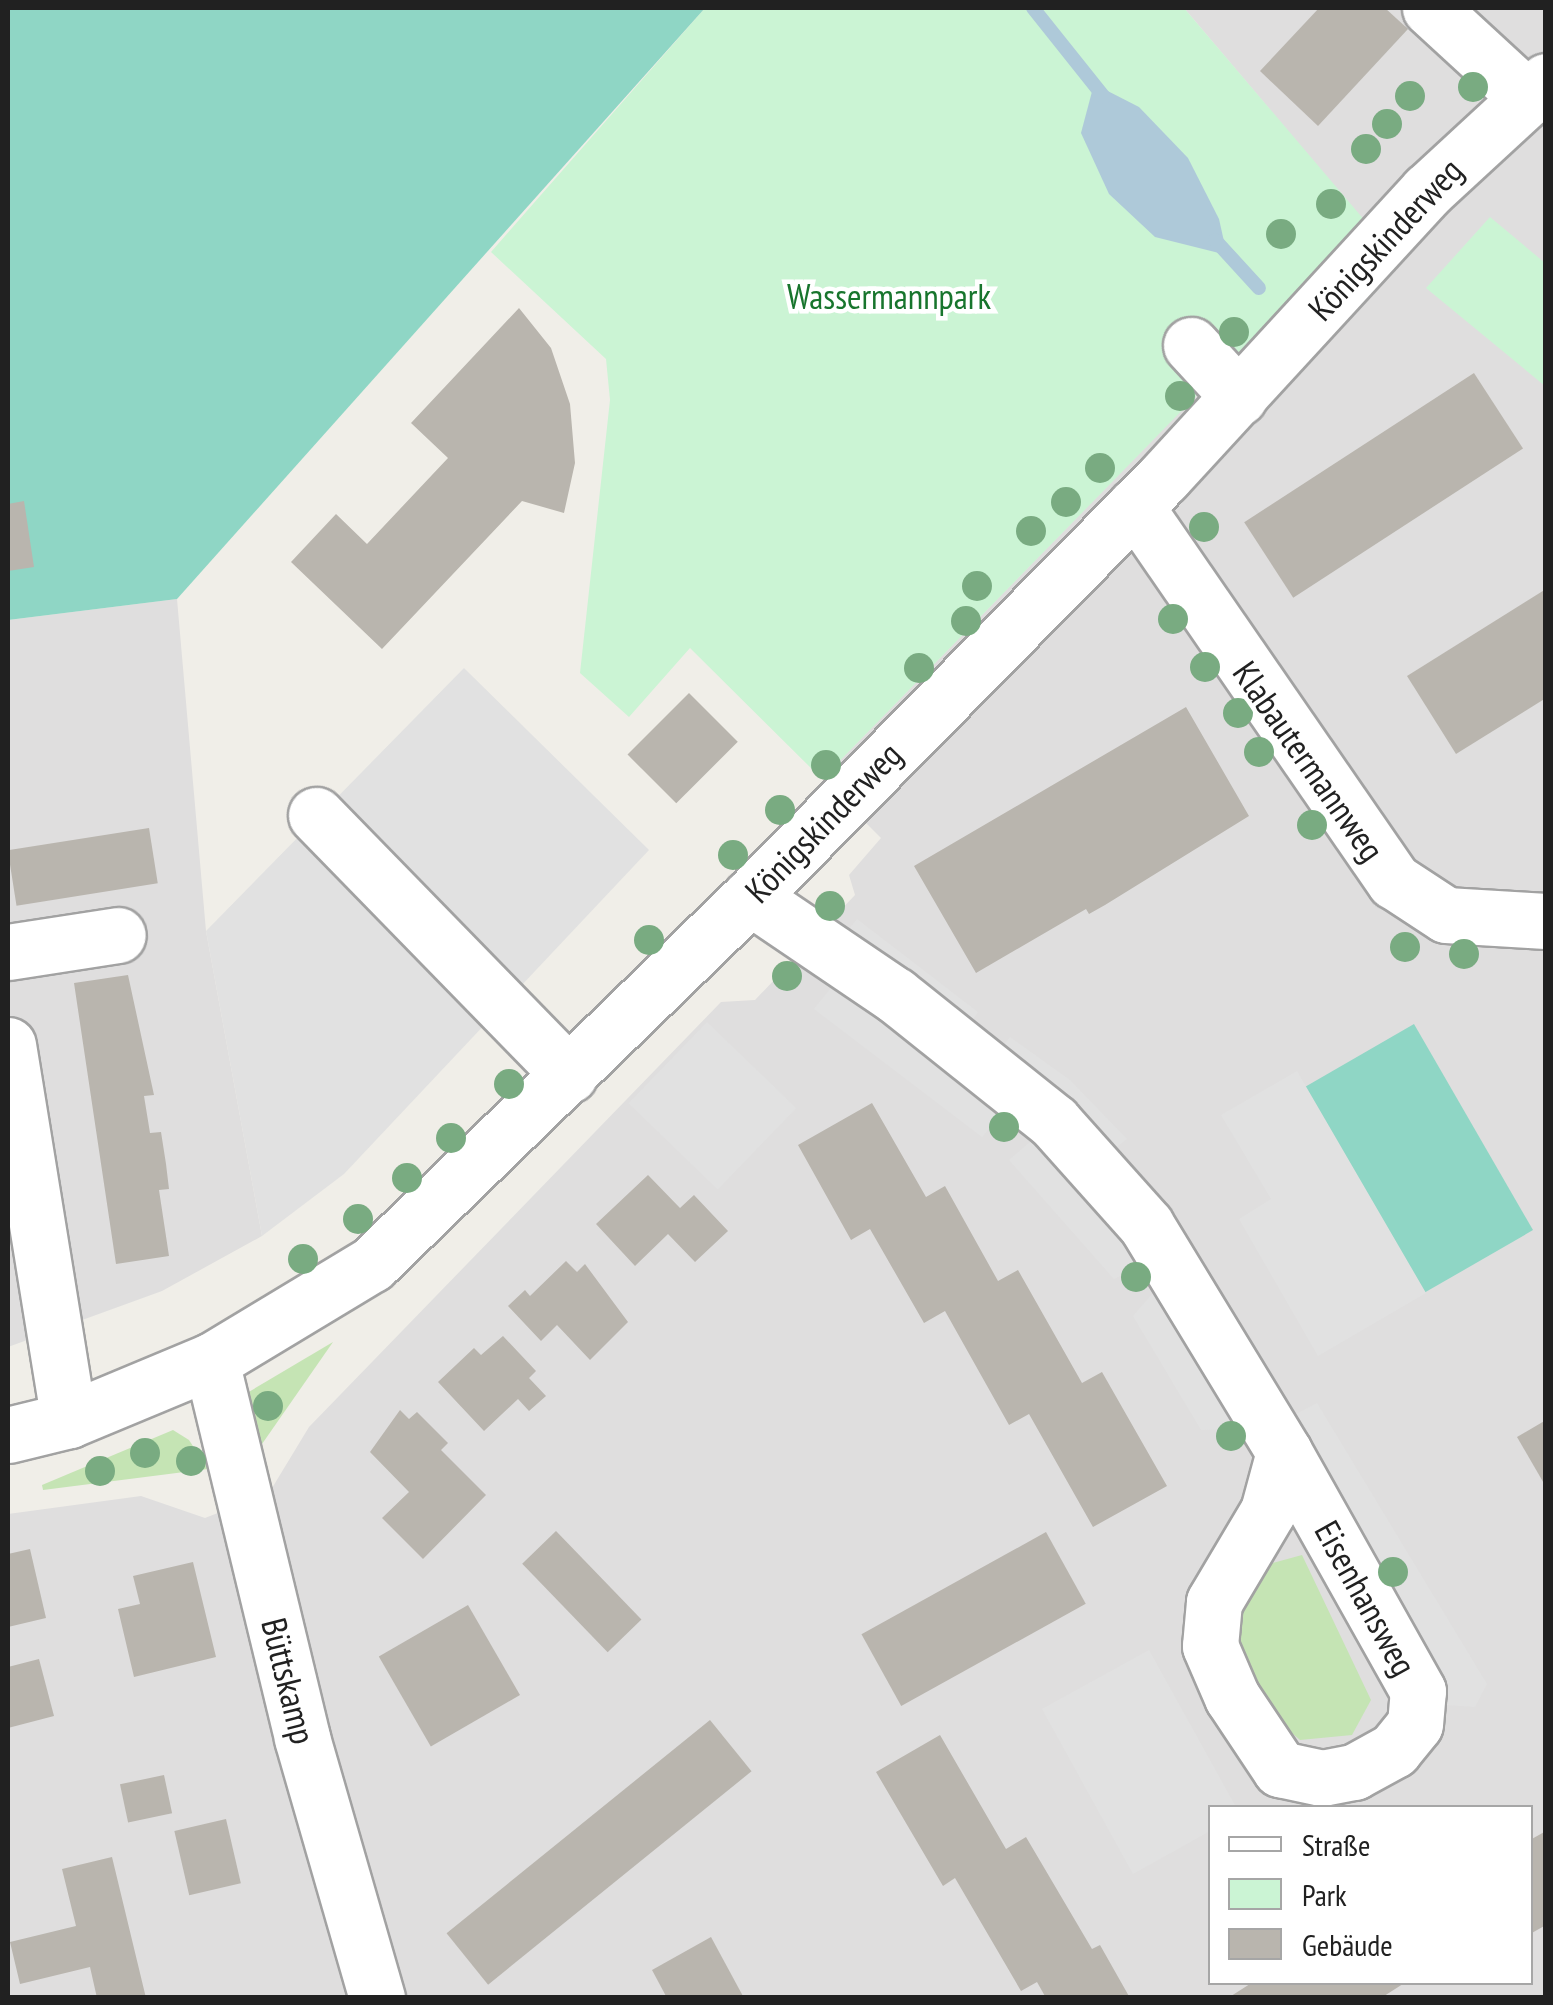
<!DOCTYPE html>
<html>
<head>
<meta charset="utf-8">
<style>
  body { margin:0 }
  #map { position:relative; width:1553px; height:2005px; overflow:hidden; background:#f0eee8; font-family:"PT Sans Narrow",sans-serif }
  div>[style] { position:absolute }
  .residential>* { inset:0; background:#dfdede }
  .grass>* { inset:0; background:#c5e4b4 }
  .park>* { inset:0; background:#cbf4d4 }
  .pitch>* { inset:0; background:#8fd6c5; transform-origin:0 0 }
  .parking>* { inset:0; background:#e1e1e1; transform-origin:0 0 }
  .water>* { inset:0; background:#aec9d9 }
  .stream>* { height:14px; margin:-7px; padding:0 7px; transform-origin:7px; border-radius:7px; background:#aec9d9 }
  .building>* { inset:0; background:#b9b5ae; transform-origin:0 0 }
  .roads { filter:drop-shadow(2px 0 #a2a2a2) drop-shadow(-2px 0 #a2a2a2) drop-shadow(0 2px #a2a2a2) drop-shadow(0 -2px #a2a2a2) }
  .minor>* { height:55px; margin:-27.5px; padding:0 27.5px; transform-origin:27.5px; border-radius:27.5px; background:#fff }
  .trees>* { width:30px; height:30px; margin:-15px; border-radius:50%; background:#79ab81 }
  span { translate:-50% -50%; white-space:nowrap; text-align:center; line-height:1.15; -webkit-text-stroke:9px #fff; paint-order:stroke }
  .street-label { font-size:35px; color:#212121 }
  .park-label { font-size:35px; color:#18752d }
  .frame { position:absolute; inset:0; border:10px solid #212121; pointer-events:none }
  .legend { position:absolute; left:1208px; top:1805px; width:325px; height:180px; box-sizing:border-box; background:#fff; border:2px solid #a6a6a6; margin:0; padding:12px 18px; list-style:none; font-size:30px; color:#212121 }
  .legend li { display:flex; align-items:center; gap:20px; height:50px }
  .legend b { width:50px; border:2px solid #a6a6a6 }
</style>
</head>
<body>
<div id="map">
  <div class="residential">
    <i style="clip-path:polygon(evenodd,1184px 8px,1545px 8px,1545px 1997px,8px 1997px,8px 1514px,141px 1496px,205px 1518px,269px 1493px,309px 1427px,721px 1002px,755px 1000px,855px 895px,849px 875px,881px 838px,822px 779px,1365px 222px,1184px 8px,1210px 1808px,1530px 1808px,1530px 1982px,1210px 1982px,1210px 1808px)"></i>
    <i style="clip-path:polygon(177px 599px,206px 931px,262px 1236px,162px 1291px,8px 1347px,8px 620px)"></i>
  </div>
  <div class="grass">
    <i style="clip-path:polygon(333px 1342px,253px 1457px,247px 1393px)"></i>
    <i style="clip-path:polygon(173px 1430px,189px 1440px,208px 1469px,43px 1490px,42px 1485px)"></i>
    <i style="clip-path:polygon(1302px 1555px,1371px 1700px,1352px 1735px,1300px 1740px,1262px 1707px,1231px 1638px,1231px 1606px,1258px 1567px)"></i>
  </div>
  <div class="park">
    <i style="clip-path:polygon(705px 8px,1184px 8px,1366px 222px,822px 779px,690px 648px,629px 717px,580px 673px,610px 400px,606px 359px,491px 252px)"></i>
    <i style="clip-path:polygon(1490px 217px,1545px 263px,1545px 386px,1426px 288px)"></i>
  </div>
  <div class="pitch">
    <i style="clip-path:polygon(8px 8px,705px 8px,177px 599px,8px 620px)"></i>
    <i style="left:1414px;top:1024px;width:238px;height:126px;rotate:60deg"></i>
  </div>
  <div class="parking">
    <i style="clip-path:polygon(464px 668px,649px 850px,344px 1174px,262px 1236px,206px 931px)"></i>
    <i style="clip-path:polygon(857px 919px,978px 1012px,956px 1043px,987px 1068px,1010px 1037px,1070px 1080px,1127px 1139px,1093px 1165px,1164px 1255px,1114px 1279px,1009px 1160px,1053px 1122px,1018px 1094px,982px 1137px,814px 1009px,849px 965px,831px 952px)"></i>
    <i style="left:707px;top:1022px;width:124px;height:113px;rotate:44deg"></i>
    <i style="clip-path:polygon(1297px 1071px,1426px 1293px,1318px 1356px,1239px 1219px,1271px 1199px,1221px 1115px)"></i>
    <i style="clip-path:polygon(1173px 1270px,1270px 1428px,1317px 1403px,1487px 1684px,1475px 1707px,1417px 1703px,1270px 1429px,1201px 1430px,1133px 1316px)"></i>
    <i style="clip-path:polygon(1149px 1650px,1236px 1807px,1210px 1808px,1210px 1831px,1133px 1874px,1042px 1709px)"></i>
  </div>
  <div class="water">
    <i style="clip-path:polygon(1094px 84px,1139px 107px,1188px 158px,1219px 219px,1227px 255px,1155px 237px,1109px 194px,1081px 133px)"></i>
  </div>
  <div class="stream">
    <i style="left:1033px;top:8px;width:114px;rotate:51.4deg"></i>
    <i style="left:1215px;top:240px;width:65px;rotate:47.5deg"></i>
  </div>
  <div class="building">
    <i style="clip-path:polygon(1319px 8px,1385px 8px,1408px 29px,1318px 126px,1260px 71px)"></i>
    <i style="clip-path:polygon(519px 308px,551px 348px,570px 404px,575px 463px,564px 513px,522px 501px,382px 649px,291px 562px,336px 514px,367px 544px,448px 458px,411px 423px)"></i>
    <i style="left:1474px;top:373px;width:90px;height:274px;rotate:57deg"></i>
    <i style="clip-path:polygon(24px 501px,34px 567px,8px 571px,8px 504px)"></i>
    <i style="clip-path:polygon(1546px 589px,1546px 698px,1456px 754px,1407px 676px)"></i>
    <i style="left:689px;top:693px;width:69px;height:87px;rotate:45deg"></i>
    <i style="clip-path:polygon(1186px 707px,1249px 816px,1105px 905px,1089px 914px,1086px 909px,976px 973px,914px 866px)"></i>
    <i style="left:149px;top:828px;width:56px;height:143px;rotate:81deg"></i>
    <i style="clip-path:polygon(128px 975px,154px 1095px,144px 1096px,150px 1133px,161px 1132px,166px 1164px,169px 1189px,159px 1190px,169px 1256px,116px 1264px,74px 983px)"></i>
    <i style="clip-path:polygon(872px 1103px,926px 1197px,945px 1186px,998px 1281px,1018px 1270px,1082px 1383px,1102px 1372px,1167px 1486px,1093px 1527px,1029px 1414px,1009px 1425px,945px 1311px,924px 1323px,870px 1229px,851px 1240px,798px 1145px)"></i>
    <i style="clip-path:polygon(648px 1175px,680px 1208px,694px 1195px,728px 1231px,695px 1262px,668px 1234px,635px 1266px,596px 1224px)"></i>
    <i style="clip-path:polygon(566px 1261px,577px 1272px,585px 1264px,628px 1322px,590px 1360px,557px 1325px,541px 1341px,508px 1306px,525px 1290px,530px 1296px)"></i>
    <i style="clip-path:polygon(503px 1336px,536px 1371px,529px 1378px,546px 1396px,529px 1411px,518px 1399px,484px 1431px,438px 1382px,474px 1348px,481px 1355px)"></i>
    <i style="clip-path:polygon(400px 1410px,409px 1419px,417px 1412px,448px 1443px,441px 1450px,486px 1495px,423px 1559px,382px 1518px,409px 1492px,370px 1452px)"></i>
    <i style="clip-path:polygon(1546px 1420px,1546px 1487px,1517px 1437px)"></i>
    <i style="left:556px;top:1531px;width:123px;height:47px;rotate:46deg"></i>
    <i style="left:1046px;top:1532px;width:82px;height:211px;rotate:61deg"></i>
    <i style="clip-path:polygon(30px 1549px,46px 1618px,8px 1627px,8px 1554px)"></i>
    <i style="clip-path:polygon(193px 1562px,216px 1657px,134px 1677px,118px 1609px,140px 1604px,133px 1576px)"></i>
    <i style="left:468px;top:1605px;width:104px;height:103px;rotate:60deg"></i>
    <i style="clip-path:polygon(39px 1659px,54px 1716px,8px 1728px,8px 1667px)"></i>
    <i style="left:710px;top:1720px;width:66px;height:339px;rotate:51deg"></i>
    <i style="clip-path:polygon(940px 1735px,1006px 1849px,1026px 1837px,1092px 1949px,1100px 1945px,1130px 1998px,1046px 1998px,1037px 1982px,1021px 1991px,955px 1878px,943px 1886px,876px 1772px)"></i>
    <i style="left:164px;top:1775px;width:39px;height:45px;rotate:78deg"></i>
    <i style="left:226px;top:1819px;width:66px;height:53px;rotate:77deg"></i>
    <i style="clip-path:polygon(1546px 1831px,1546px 1925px,1530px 1934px,1530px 1840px)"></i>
    <i style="clip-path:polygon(112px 1857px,146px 1998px,97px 1998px,90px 1967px,20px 1984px,10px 1942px,76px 1926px,62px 1869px)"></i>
    <i style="clip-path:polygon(711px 1937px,744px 1998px,667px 1998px,652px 1970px)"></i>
    <i style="clip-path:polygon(1253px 1982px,1406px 1982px,1381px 1998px,1228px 1998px)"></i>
  </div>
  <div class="roads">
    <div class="minor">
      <i style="left:1430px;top:8px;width:133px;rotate:42.6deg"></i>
      <i style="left:1191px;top:345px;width:71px;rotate:47.3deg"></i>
      <i style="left:1135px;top:506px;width:456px;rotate:55.4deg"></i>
      <i style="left:1394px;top:881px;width:62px;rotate:33.2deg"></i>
      <i style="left:1446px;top:915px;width:100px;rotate:3.4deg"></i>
      <i style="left:316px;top:815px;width:363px;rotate:45.7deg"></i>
      <i style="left:750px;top:897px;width:175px;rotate:34.1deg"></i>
      <i style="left:895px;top:995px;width:203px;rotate:38.6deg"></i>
      <i style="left:1054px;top:1122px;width:138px;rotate:48.2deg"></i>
      <i style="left:1146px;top:1225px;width:266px;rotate:58.7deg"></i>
      <i style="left:1284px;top:1452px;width:61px;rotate:105.2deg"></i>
      <i style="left:1268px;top:1511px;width:106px;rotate:120.7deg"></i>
      <i style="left:1214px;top:1602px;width:44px;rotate:95.2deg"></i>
      <i style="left:1210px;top:1646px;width:56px;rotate:66.7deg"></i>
      <i style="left:1232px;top:1697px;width:87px;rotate:56.3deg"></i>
      <i style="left:1280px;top:1769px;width:43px;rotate:12.1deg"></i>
      <i style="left:1322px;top:1778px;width:33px;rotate:-11deg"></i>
      <i style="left:1354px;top:1772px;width:46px;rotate:-28.8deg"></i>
      <i style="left:1394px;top:1750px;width:33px;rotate:-51deg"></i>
      <i style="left:1415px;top:1724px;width:33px;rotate:-85deg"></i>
      <i style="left:1418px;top:1691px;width:274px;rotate:-119.3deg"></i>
      <i style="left:8px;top:952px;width:111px;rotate:-8.8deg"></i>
      <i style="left:8px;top:1045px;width:380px;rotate:80.8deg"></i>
      <i style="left:211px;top:1361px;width:388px;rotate:76.4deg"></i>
      <i style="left:302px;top:1738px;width:271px;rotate:73.9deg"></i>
      <i style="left:8px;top:1435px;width:63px;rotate:-13.8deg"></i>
      <i style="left:69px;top:1420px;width:154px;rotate:-22.6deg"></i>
      <i style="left:211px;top:1361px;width:188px;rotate:-31.1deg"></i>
      <i style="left:372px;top:1264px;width:527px;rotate:-44.15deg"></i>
      <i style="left:750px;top:897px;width:590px;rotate:-45.41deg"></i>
      <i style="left:1164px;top:477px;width:389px;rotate:-47.4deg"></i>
      <i style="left:1427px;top:191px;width:162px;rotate:-42.7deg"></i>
    </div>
  </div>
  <div class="trees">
    <i style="left:1473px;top:87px"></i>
    <i style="left:1410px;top:96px"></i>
    <i style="left:1387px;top:124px"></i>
    <i style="left:1366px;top:149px"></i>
    <i style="left:1331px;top:204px"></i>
    <i style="left:1281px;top:234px"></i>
    <i style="left:1234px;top:332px"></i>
    <i style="left:1180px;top:396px"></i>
    <i style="left:1100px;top:468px"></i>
    <i style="left:1066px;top:502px"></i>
    <i style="left:1204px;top:527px"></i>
    <i style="left:1031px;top:531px"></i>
    <i style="left:977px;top:586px"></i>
    <i style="left:1173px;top:619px"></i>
    <i style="left:966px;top:621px"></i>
    <i style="left:1205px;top:667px"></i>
    <i style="left:919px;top:668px"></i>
    <i style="left:1238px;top:713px"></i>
    <i style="left:1259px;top:752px"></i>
    <i style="left:826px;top:765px"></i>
    <i style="left:780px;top:810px"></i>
    <i style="left:1312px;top:825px"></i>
    <i style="left:733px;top:855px"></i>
    <i style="left:830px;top:906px"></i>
    <i style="left:649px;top:940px"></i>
    <i style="left:1405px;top:947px"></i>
    <i style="left:1464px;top:954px"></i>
    <i style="left:787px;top:976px"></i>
    <i style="left:509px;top:1084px"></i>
    <i style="left:1004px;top:1127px"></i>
    <i style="left:451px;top:1138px"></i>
    <i style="left:407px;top:1178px"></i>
    <i style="left:358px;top:1219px"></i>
    <i style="left:303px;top:1259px"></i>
    <i style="left:1136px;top:1277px"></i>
    <i style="left:268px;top:1406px"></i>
    <i style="left:1231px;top:1436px"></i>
    <i style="left:145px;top:1453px"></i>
    <i style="left:191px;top:1461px"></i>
    <i style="left:100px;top:1471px"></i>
    <i style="left:1393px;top:1572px"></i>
  </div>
  <div class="street-label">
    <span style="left:1385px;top:239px;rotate:-47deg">Königskinderweg</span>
    <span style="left:1309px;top:761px;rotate:55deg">Klabautermannweg</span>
    <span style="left:823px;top:822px;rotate:-46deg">Königskinderweg</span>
    <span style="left:1366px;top:1598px;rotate:61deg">Eisenhansweg</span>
    <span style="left:289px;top:1681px;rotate:76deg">Büttskamp</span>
  </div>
  <div class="park-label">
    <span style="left:889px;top:296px">Wassermannpark</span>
  </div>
  <div class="frame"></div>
  <ul class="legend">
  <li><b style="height:12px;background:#fff"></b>Straße</li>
  <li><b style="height:28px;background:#cbf4d4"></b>Park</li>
  <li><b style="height:28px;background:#b9b5ae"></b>Gebäude</li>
  </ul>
</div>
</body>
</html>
